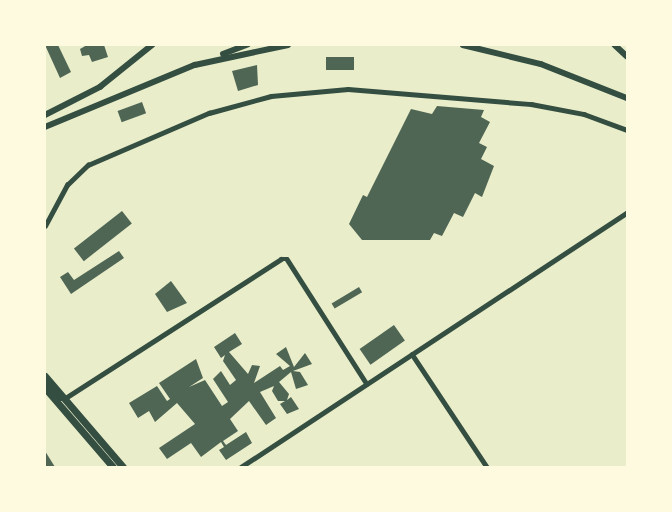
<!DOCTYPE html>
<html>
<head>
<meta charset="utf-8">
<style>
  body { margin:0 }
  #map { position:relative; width:672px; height:512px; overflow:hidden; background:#e9edc9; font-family:"Golos Text",sans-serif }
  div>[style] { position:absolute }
  .building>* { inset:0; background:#4f6655; transform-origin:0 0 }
  .minor>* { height:4.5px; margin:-2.25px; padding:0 2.25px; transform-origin:2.25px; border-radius:2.25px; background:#344e41 }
  .secondary>* { height:5.5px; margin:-2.75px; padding:0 2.75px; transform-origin:2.75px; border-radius:2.75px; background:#344e41 }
  .primary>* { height:7px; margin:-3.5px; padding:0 3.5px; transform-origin:3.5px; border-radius:3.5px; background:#344e41 }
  span { translate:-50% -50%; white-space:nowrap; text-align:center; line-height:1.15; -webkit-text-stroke:5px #fefae0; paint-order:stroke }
  .frame { position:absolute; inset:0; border:46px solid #fefae0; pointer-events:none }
</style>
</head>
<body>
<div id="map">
  <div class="building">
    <i style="clip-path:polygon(45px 45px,58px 45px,71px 72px,60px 78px)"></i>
    <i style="clip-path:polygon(87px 45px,104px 45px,108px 57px,92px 62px,89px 55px,82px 56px,80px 49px)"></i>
    <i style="left:326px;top:57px;width:28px;height:13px"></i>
    <i style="clip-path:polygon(257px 65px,258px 85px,238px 91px,232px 71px)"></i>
    <i style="left:142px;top:102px;width:12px;height:26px;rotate:70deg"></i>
    <i style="clip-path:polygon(437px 106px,484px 110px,481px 117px,490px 122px,479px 143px,487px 147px,481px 159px,494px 166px,482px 197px,475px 193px,463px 217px,454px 213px,442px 236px,434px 233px,430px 240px,362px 240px,349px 224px,363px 195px,367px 197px,411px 109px,432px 114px)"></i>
    <i style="left:122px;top:211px;width:16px;height:61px;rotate:52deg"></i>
    <i style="clip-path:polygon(119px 251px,124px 258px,71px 294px,60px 277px,68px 272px,74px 280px)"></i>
    <i style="clip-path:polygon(171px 281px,187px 303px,167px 312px,155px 294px)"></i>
    <i style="left:359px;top:287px;width:6px;height:32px;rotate:59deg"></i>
    <i style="left:394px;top:325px;width:19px;height:42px;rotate:55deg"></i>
    <i style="clip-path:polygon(235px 333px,242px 344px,229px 352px,248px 374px,252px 365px,260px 366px,254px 383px,280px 366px,283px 370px,290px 366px,276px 354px,286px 347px,294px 367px,305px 353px,312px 364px,293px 371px,300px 372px,308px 385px,296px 389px,291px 372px,279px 382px,289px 394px,287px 400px,291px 397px,299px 409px,287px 414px,280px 404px,285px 401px,278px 401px,272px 391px,274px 386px,260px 392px,276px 418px,266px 425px,249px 401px,230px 419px,238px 431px,223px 441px,226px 445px,246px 432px,252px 443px,226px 460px,219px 450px,224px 447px,221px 442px,201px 457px,191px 443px,167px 459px,159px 448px,195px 424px,177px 403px,155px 422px,149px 411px,138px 418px,129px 403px,157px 386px,167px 401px,170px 399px,159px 383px,196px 359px,203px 378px,189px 387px,205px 380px,222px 406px,228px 402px,213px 379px,221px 371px,230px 385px,236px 380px,223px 361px,225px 355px,221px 358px,214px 347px)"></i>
    <i style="clip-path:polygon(45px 451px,55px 467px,45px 467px)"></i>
  </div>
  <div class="minor">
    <i style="left:45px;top:226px;width:47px;rotate:-61.8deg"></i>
    <i style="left:67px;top:185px;width:29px;rotate:-44deg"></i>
    <i style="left:88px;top:165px;width:132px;rotate:-23.3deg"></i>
    <i style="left:209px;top:113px;width:64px;rotate:-15.3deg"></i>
    <i style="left:271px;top:96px;width:77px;rotate:-5.2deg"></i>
    <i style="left:348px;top:89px;width:184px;rotate:4.7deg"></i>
    <i style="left:531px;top:104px;width:54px;rotate:10.7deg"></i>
    <i style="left:584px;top:114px;width:46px;rotate:20.4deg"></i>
    <i style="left:412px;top:354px;width:136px;rotate:56.4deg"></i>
    <i style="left:45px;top:384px;width:21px;rotate:41deg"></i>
    <i style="left:64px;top:399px;width:258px;rotate:-32.8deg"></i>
    <i style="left:281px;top:259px;width:6px"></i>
    <i style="left:287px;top:259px;width:148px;rotate:57.4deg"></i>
    <i style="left:241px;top:467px;width:463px;rotate:-33.4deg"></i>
  </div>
  <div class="secondary">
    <i style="left:463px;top:45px;width:80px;rotate:13.7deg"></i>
    <i style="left:541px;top:64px;width:92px;rotate:21.6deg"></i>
    <i style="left:615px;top:45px;width:16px;rotate:43deg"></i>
    <i style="left:223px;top:54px;width:26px;rotate:-21deg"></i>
    <i style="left:45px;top:115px;width:62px;rotate:-27deg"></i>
    <i style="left:100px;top:87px;width:67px;rotate:-38.9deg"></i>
    <i style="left:45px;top:127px;width:162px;rotate:-22.5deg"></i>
    <i style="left:195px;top:65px;width:95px;rotate:-12.1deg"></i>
  </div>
  <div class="primary">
    <i style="left:45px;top:376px;width:120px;rotate:49.4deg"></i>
    <i style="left:45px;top:388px;width:104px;rotate:49.3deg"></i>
  </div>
  <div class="frame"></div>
</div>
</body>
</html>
